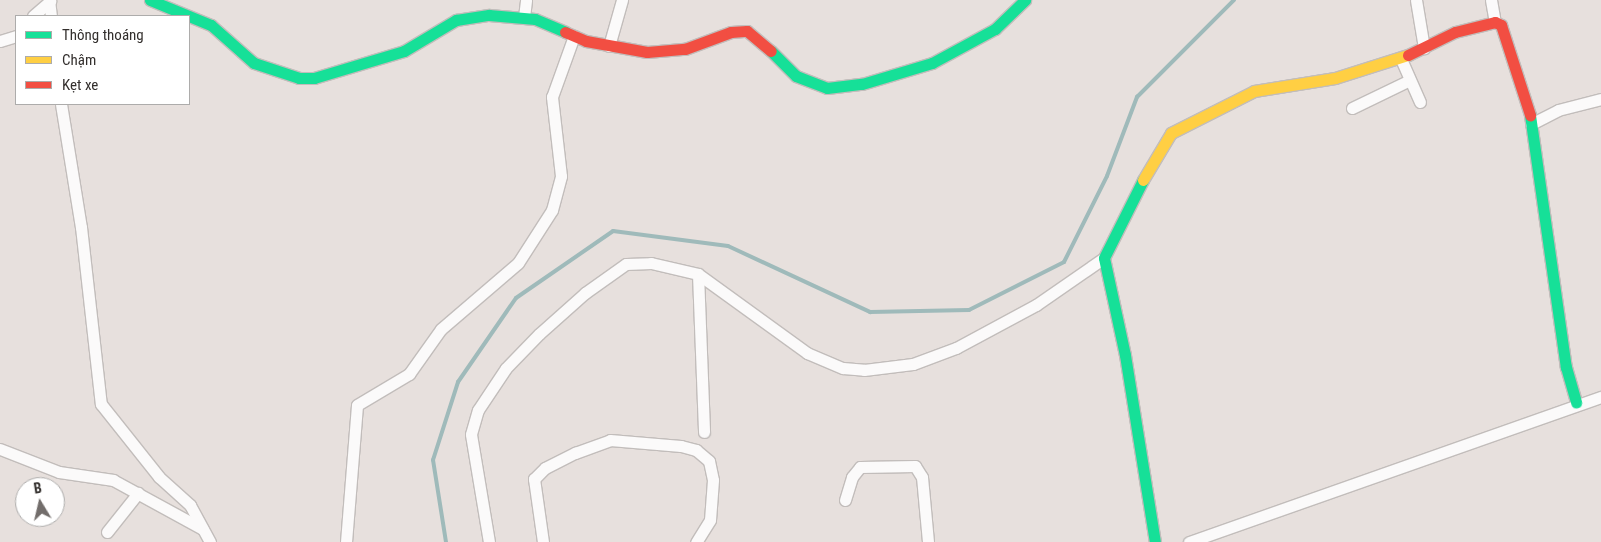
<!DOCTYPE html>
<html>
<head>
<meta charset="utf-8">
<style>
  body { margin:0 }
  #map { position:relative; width:1601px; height:542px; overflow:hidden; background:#e7e0dd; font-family:"Roboto Condensed",sans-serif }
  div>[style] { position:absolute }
  .stream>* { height:4px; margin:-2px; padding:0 2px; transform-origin:2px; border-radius:2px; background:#9fbaba }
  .roads { filter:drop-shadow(1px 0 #c2bdbb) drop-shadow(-1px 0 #c2bdbb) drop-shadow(0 1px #c2bdbb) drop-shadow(0 -1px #c2bdbb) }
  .street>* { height:11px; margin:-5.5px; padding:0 5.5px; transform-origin:5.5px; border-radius:5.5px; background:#fbfafa }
  .fast>* { height:11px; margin:-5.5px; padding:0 5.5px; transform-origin:5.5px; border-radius:5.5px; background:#16e098 }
  .slow>* { height:11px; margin:-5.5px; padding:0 5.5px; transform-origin:5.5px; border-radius:5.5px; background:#ffcf43 }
  .jam>* { height:11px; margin:-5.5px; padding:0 5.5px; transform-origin:5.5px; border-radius:5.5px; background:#f24e42 }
  span { translate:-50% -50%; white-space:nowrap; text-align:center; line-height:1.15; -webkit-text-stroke:4px #fff; paint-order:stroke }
  .legend { position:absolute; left:15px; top:15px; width:175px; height:90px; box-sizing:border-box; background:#fff; border:1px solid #adacab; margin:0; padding:6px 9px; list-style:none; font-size:15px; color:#332f2d }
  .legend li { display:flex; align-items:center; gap:10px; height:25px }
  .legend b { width:25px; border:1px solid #adacab }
  .north { position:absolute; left:15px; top:477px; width:50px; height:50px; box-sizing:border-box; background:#fff; border:1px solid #adacab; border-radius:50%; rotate:351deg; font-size:14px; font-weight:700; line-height:20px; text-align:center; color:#332f2d }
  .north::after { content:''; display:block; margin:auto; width:18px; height:22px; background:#726d6b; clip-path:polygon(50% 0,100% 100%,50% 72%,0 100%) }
</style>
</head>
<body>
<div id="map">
  <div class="stream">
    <i style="left:446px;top:542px;width:83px;rotate:-99deg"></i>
    <i style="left:433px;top:460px;width:82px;rotate:-72.2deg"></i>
    <i style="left:458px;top:382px;width:102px;rotate:-55.4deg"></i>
    <i style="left:516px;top:298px;width:118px;rotate:-34.6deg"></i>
    <i style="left:613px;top:231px;width:116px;rotate:7.4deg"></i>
    <i style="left:728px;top:246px;width:157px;rotate:24.9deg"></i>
    <i style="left:870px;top:312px;width:99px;rotate:-1.2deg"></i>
    <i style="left:969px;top:310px;width:106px;rotate:-26.8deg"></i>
    <i style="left:1064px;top:262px;width:96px;rotate:-63.4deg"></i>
    <i style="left:1107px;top:176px;width:85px;rotate:-69.2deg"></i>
    <i style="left:1137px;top:97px;width:137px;rotate:-45deg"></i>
  </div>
  <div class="roads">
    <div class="street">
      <i style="left:49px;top:0;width:16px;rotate:83deg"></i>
      <i style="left:1416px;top:0;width:49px;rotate:80.5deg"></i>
      <i style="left:1491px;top:0;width:22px;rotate:80deg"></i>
      <i style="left:33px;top:16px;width:23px;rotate:-41deg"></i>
      <i style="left:524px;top:17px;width:17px;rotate:-83deg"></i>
      <i style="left:0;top:41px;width:17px;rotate:-17deg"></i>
      <i style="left:609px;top:46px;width:48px;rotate:-74.2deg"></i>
      <i style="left:1401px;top:59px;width:47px;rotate:66.2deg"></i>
      <i style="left:61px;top:104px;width:125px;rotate:80.8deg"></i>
      <i style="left:81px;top:227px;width:178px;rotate:83.6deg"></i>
      <i style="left:101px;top:404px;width:93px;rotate:51.5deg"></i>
      <i style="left:159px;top:477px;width:42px;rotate:42.1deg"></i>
      <i style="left:190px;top:505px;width:42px;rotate:61.6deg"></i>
      <i style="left:1352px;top:108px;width:64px;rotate:-25.8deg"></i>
      <i style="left:1531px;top:124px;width:30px;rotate:-27deg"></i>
      <i style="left:1558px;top:110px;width:44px;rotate:-14.3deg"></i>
      <i style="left:698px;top:274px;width:158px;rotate:87.8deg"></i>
      <i style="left:0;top:449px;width:63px;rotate:21.3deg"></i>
      <i style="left:59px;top:472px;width:55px;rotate:8.4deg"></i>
      <i style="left:113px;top:480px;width:102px;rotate:28.6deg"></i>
      <i style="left:845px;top:500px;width:24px;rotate:-73deg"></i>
      <i style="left:852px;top:477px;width:13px;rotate:-51deg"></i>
      <i style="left:860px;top:467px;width:55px;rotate:-1deg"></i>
      <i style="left:915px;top:466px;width:13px;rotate:58deg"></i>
      <i style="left:922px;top:477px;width:65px;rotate:84.7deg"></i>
      <i style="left:107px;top:532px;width:50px;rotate:-51.5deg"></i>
      <i style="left:346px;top:542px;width:137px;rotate:-85.4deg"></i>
      <i style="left:357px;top:405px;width:61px;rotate:-30.8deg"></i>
      <i style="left:409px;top:374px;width:55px;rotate:-54.6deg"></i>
      <i style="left:441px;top:329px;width:101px;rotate:-40.6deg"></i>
      <i style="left:518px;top:263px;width:63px;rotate:-57.3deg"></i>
      <i style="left:552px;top:210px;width:35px;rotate:-75deg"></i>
      <i style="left:561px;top:176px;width:80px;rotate:-96.5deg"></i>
      <i style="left:552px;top:97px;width:65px;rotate:-70.2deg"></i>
      <i style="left:489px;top:542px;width:109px;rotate:-99.5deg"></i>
      <i style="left:471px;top:434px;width:25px;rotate:-74deg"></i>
      <i style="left:478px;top:410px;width:50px;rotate:-56.3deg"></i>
      <i style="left:506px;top:368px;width:47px;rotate:-45.9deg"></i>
      <i style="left:539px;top:334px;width:62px;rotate:-41.7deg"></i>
      <i style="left:585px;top:293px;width:50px;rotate:-35.3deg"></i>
      <i style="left:626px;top:264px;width:25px;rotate:-2deg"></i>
      <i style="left:651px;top:263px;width:48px;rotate:13.2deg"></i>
      <i style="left:698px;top:274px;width:135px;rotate:35.9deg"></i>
      <i style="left:807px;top:353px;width:39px;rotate:23deg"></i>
      <i style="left:843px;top:368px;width:21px;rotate:5deg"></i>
      <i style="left:864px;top:370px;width:49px;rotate:-7deg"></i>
      <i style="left:913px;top:364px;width:46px;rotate:-20.4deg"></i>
      <i style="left:956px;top:348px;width:91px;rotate:-28.3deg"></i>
      <i style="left:1036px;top:305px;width:83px;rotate:-34.7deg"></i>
      <i style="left:543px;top:542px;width:64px;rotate:-98.1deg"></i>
      <i style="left:534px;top:479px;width:16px;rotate:-45deg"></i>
      <i style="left:545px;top:468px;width:34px;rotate:-27deg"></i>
      <i style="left:575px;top:453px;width:37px;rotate:-20deg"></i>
      <i style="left:610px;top:440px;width:71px;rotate:4.8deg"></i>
      <i style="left:681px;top:446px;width:16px;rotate:15deg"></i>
      <i style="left:696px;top:450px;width:17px;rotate:40deg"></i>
      <i style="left:709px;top:461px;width:19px;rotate:78deg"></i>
      <i style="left:713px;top:480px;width:40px;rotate:94.3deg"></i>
      <i style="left:710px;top:520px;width:26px;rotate:122deg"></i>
      <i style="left:1189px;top:542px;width:437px;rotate:-19.4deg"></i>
    </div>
    <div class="fast">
      <i style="left:150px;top:0;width:66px;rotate:22.3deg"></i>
      <i style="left:211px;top:25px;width:57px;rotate:41.5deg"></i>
      <i style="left:254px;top:63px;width:47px;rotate:18.4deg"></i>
      <i style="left:299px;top:78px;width:15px"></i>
      <i style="left:314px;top:78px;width:94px;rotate:-16.7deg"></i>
      <i style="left:404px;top:51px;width:61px;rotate:-30.8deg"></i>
      <i style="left:456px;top:20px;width:33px;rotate:-9deg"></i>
      <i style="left:489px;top:15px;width:46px;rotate:5deg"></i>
      <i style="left:535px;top:19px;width:33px;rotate:23deg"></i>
      <i style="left:771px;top:51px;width:35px;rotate:45deg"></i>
      <i style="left:796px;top:76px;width:33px;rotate:21deg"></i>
      <i style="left:827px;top:88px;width:35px;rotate:-7deg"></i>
      <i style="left:862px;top:84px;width:73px;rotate:-16.7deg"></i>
      <i style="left:932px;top:63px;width:72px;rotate:-28.4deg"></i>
      <i style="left:995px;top:29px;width:42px;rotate:-44deg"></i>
      <i style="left:1530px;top:115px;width:255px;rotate:81.9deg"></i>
      <i style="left:1566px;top:367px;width:37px;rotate:74deg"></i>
      <i style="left:1143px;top:180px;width:87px;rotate:116.6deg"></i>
      <i style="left:1104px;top:258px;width:99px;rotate:77.8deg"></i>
      <i style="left:1125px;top:355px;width:189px;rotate:80.9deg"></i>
    </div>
    <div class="slow">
      <i style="left:1143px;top:180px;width:55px;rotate:-59.2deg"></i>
      <i style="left:1171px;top:133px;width:93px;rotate:-26.8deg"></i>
      <i style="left:1254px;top:91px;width:82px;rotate:-9.1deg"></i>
      <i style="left:1335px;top:78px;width:77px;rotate:-17.5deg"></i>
    </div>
    <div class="jam">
      <i style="left:565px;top:32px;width:23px;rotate:23deg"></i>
      <i style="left:586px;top:41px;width:62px;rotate:10.2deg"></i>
      <i style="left:647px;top:52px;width:38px;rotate:-5deg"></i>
      <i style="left:685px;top:49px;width:49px;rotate:-20.3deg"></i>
      <i style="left:731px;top:32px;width:16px;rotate:-4deg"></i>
      <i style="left:747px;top:31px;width:31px;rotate:40deg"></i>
      <i style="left:1408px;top:55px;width:52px;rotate:-26.1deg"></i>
      <i style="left:1455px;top:32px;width:41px;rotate:-14deg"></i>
      <i style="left:1495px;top:22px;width:7px;rotate:27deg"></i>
      <i style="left:1501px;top:25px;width:95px;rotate:72.1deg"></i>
    </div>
  </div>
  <ul class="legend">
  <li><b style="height:6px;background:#16e098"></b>Thông thoáng</li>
  <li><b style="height:6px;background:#ffcf43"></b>Chậm</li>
  <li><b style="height:6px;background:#f24e42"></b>Kẹt xe</li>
  </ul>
  <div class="north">B</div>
</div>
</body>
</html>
